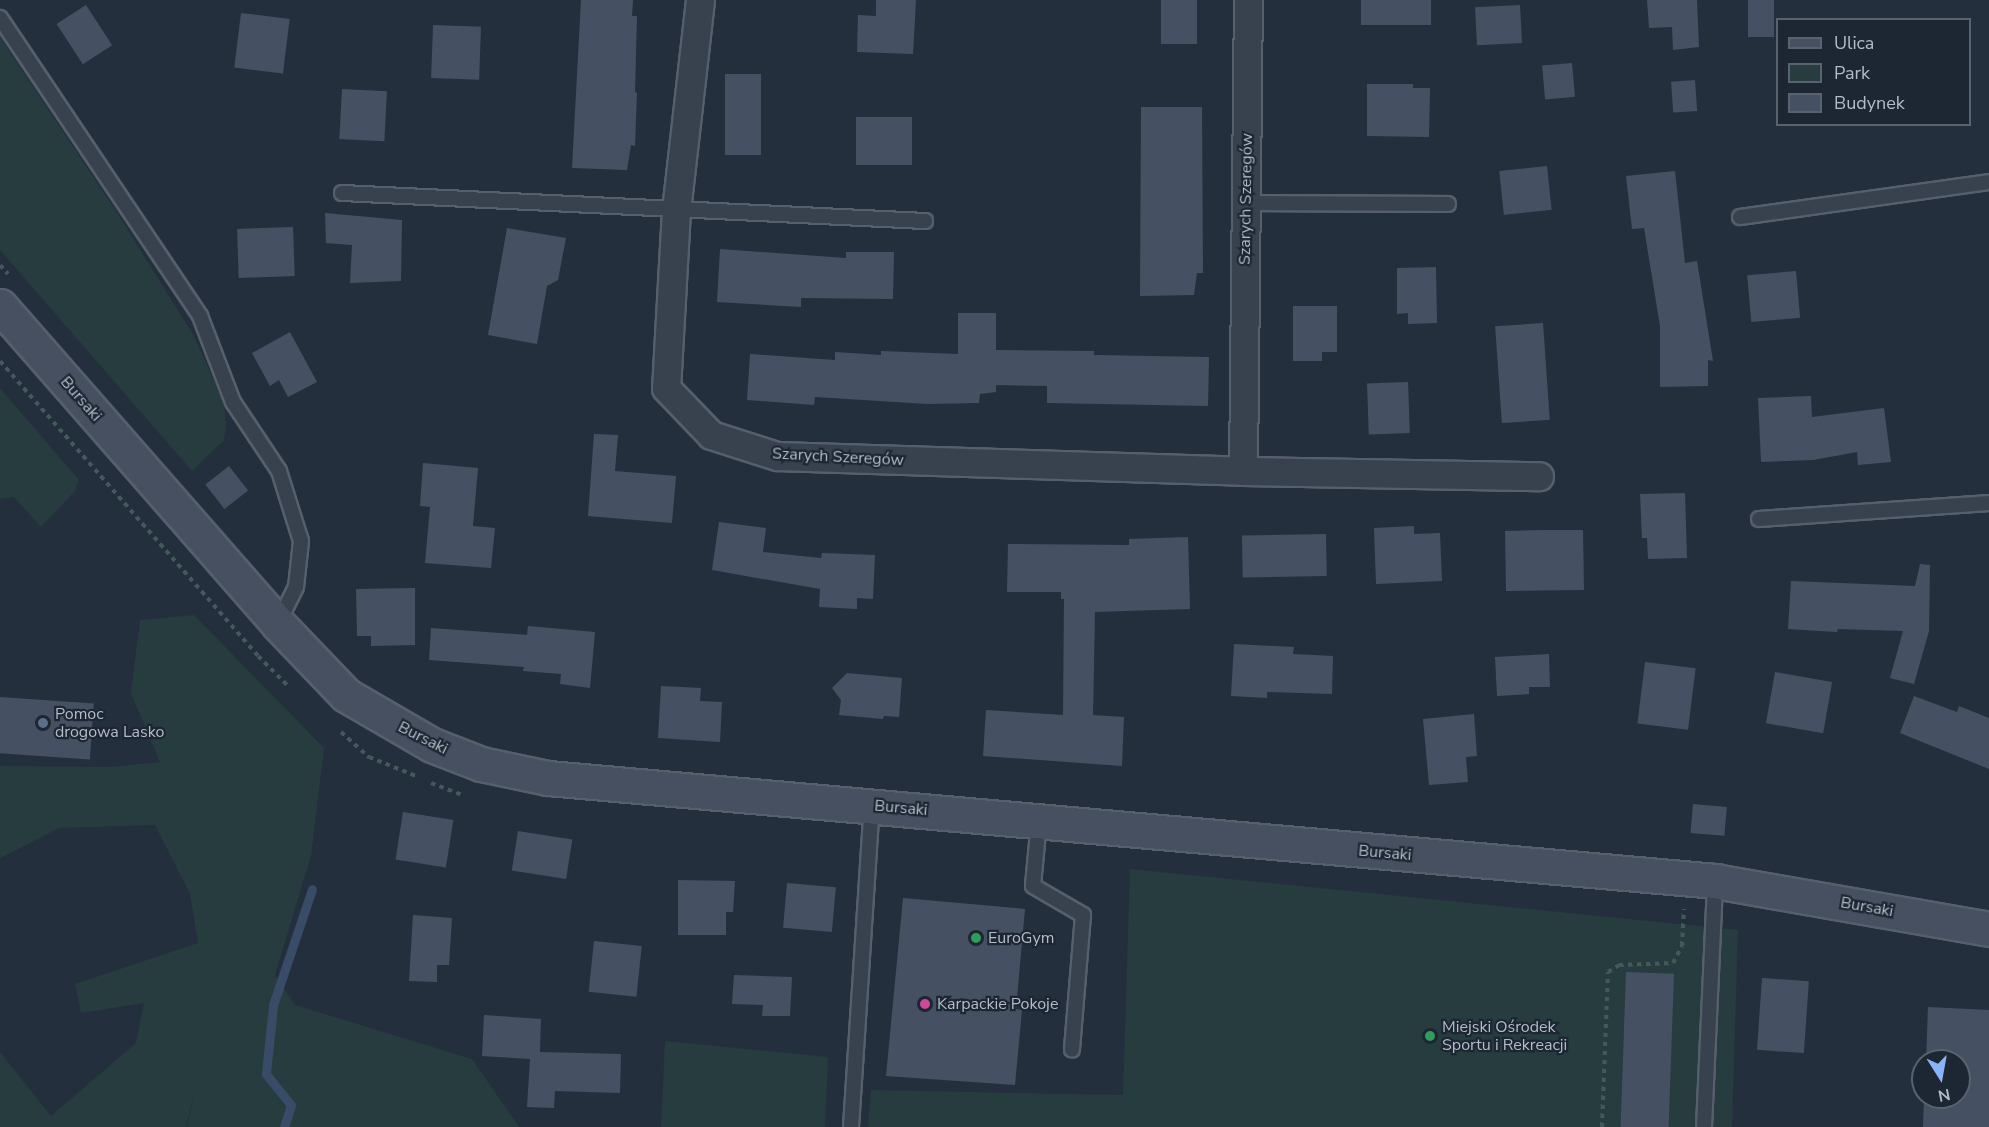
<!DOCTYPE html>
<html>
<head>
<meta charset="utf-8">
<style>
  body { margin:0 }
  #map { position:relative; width:1989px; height:1127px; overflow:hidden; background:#242f3e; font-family:"Nunito Sans",sans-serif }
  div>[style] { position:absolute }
  .green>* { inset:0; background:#263c3f }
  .stream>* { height:9px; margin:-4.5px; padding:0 4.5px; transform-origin:4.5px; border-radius:4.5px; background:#394c67 }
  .building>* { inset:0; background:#455162; transform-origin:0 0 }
  .path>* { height:4px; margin-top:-2px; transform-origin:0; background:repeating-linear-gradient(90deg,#44595c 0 4.5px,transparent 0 9px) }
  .roads { filter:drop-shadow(2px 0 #565f6c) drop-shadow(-2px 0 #565f6c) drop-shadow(0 2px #565f6c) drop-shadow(0 -2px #565f6c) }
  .lane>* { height:14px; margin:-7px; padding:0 7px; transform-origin:7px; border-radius:7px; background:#38414e }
  .street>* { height:27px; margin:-13.5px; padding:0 13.5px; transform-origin:13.5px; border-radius:13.5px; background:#38414e }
  .secondary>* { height:33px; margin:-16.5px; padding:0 16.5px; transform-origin:16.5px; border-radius:16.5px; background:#465061 }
  .dots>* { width:16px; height:16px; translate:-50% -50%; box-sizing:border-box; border:3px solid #1d2633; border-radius:50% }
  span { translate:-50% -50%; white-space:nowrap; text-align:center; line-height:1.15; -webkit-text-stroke:4.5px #1d2633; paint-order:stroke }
  .street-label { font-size:16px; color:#b4bcc9 }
  .poi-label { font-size:16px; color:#b4bcc9 }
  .left { translate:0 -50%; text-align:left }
  .legend { position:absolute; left:1776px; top:18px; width:195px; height:108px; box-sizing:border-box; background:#1d2633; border:2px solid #59626f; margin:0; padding:8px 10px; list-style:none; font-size:18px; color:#b4bcc9 }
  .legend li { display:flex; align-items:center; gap:12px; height:30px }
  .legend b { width:30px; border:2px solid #59626f }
  .north { position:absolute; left:1911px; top:1049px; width:60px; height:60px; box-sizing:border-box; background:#1d2633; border:2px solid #59626f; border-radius:50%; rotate:169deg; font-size:16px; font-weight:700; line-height:24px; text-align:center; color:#b4bcc9 }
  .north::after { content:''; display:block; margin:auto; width:21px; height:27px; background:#8ab4f8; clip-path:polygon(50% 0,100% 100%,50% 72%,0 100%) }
</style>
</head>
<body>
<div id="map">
  <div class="green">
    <i style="clip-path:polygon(0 37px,118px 214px,194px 336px,224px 403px,226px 427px,224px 440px,192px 471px,0 250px)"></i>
    <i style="clip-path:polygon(0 388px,79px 480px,75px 491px,41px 527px,14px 497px,0 499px)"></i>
    <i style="clip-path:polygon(194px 615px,324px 748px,311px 856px,275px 975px,295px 1005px,472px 1059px,519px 1127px,187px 1127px,196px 1085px,186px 1127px,0 1127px,0 1052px,51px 1116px,136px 1043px,144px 1003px,81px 1013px,75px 984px,198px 943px,190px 894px,155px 825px,59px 828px,0 858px,0 766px,111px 767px,160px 762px,131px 693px,140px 620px)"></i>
    <i style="clip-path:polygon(1130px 869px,1738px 930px,1732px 1127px,868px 1127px,871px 1090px,1123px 1095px)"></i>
    <i style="clip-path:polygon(665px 1041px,828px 1057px,825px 1127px,661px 1127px)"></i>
  </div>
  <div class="stream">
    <i style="left:284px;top:1127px;width:23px;rotate:-72deg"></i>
    <i style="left:291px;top:1105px;width:40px;rotate:-129deg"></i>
    <i style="left:266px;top:1074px;width:69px;rotate:-84.2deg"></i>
    <i style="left:273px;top:1005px;width:122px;rotate:-71.4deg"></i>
  </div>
  <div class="building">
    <i style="clip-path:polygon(581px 0,633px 0,632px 16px,637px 16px,635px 92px,637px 93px,635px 146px,631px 145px,627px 170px,572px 168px)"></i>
    <i style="clip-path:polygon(876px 0,916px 0,913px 54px,857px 52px,858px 15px,876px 16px)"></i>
    <i style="left:1161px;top:0;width:36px;height:44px"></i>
    <i style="left:1361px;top:0;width:70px;height:25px"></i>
    <i style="clip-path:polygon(1647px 0,1697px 0,1699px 47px,1673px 50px,1672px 27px,1649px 28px)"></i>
    <i style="left:1748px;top:0;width:26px;height:37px"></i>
    <i style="left:86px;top:5px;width:48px;height:35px;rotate:57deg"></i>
    <i style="left:1520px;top:5px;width:38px;height:45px;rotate:87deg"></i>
    <i style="left:241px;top:13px;width:49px;height:55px;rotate:7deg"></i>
    <i style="left:433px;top:25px;width:48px;height:53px;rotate:2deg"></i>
    <i style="left:1572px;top:63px;width:34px;height:30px;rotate:85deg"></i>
    <i style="left:725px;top:74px;width:36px;height:81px"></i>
    <i style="left:1695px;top:80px;width:31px;height:24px;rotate:86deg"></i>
    <i style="clip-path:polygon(1367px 84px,1413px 84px,1413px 88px,1430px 88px,1429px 137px,1367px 136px)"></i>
    <i style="left:342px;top:89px;width:45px;height:50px;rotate:3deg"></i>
    <i style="clip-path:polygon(1141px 107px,1202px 107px,1203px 273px,1197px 273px,1194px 295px,1140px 296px)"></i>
    <i style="left:856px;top:117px;width:56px;height:48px"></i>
    <i style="left:1547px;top:166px;width:44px;height:48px;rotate:84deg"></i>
    <i style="clip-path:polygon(1675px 171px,1685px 263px,1697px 261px,1713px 361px,1708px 360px,1708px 386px,1660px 387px,1660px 326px,1644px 228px,1632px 229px,1626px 176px)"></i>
    <i style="clip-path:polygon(325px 213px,402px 220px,401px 281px,350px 283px,352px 245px,326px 243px)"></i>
    <i style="left:293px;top:227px;width:49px;height:56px;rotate:88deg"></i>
    <i style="clip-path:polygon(507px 228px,566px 238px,558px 280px,547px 286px,537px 344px,488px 335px)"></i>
    <i style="clip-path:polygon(720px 249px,846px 258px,846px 252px,894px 252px,893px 299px,801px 298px,801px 307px,717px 302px)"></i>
    <i style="clip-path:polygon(1436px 267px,1437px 323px,1408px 324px,1408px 313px,1397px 314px,1397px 268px)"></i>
    <i style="left:1796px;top:271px;width:47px;height:49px;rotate:85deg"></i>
    <i style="clip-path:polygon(1293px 306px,1337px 306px,1337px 352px,1322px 352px,1322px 361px,1293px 361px)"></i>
    <i style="clip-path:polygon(958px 313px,996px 313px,996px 350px,1094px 351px,1094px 355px,1209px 357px,1208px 406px,1047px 403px,1047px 386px,996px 385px,996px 392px,980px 394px,979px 403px,927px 404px,815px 397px,814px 405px,747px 400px,750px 354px,835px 360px,835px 352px,881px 355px,881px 351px,958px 354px)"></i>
    <i style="left:1543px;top:323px;width:97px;height:48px;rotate:86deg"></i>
    <i style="clip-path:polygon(290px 332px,317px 382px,288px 397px,279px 380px,270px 386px,252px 353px)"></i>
    <i style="left:1408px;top:382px;width:51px;height:41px;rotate:88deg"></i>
    <i style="clip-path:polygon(1811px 396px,1812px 417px,1884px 408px,1891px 462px,1858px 465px,1857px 452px,1813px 460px,1761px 462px,1758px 398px)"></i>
    <i style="clip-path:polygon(594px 434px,618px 435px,615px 471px,676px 476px,672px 523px,588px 516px)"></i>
    <i style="clip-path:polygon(423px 463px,478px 468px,473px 526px,495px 528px,491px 568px,425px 563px,430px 507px,420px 506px)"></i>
    <i style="left:229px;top:466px;width:31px;height:30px;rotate:52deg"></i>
    <i style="clip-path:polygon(1685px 493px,1687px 558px,1648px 559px,1647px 538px,1642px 538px,1640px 494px)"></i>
    <i style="clip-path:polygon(719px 522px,766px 528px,763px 552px,821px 558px,822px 553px,875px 555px,873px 599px,857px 598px,857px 609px,819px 607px,820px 589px,712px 570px)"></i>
    <i style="clip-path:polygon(1414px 526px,1414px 534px,1440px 533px,1442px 581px,1376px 584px,1374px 528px)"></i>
    <i style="clip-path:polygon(1543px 530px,1583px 530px,1584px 590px,1506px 591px,1505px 531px)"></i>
    <i style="left:1326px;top:534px;width:42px;height:84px;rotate:89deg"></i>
    <i style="clip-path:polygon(1188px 537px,1190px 609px,1095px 612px,1093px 715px,1124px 717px,1122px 766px,983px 756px,986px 710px,1063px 715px,1064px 599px,1061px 599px,1061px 592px,1007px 592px,1008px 544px,1129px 545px,1129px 539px)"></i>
    <i style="clip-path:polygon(1920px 564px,1930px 565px,1929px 631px,1914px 684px,1890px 678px,1903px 631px,1838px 629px,1837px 632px,1788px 629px,1791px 581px,1915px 586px)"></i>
    <i style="clip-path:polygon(415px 588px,415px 645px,371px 646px,371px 636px,357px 636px,356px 589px)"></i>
    <i style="clip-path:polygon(528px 626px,595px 632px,590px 688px,560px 684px,561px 674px,523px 671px,524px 667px,429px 660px,431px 628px,527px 635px)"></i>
    <i style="clip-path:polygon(1234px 644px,1294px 647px,1293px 654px,1333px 656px,1332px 694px,1267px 692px,1267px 698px,1231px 696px)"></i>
    <i style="clip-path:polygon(1549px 654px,1550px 687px,1529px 687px,1529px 694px,1497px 696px,1495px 657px)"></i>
    <i style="left:1645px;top:662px;width:51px;height:62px;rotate:7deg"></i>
    <i style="left:1775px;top:672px;width:58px;height:52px;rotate:10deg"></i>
    <i style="clip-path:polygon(847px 673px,902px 678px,899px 717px,884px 716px,883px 719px,839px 715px,841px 700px,832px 688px)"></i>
    <i style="clip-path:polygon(661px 686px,701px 688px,700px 701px,722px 702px,720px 742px,658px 738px)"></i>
    <i style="clip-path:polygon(1914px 696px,1957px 712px,1959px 706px,1989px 718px,1989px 769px,1900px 733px)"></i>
    <i style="left:0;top:697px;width:94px;height:56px;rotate:4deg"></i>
    <i style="clip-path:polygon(1474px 714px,1477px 756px,1466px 757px,1468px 782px,1429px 785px,1423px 719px)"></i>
    <i style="left:1693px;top:804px;width:34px;height:29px;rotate:5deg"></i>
    <i style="left:403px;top:812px;width:51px;height:48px;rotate:9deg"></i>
    <i style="left:518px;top:831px;width:55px;height:40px;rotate:9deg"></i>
    <i style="clip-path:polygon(678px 880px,735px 881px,733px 912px,726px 912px,726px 935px,678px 935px)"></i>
    <i style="left:787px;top:883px;width:49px;height:45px;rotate:5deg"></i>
    <i style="clip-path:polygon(903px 898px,1025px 909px,1016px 1009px,1022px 1010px,1015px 1085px,886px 1076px)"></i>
    <i style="clip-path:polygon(413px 915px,452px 918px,449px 965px,437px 965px,437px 982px,409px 981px)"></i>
    <i style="left:594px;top:941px;width:48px;height:51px;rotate:6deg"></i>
    <i style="left:1626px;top:972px;width:48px;height:155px;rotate:2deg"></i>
    <i style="clip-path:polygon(734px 975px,792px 977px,790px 1016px,762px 1016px,763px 1005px,732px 1004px)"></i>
    <i style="left:1762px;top:978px;width:47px;height:72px;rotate:4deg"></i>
    <i style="clip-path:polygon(1928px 1007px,1989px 1010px,1989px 1127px,1923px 1127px,1924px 1097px,1959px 1097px,1959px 1061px,1926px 1061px)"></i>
    <i style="clip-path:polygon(484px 1015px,541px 1019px,540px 1052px,621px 1054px,620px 1093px,555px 1091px,554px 1108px,527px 1107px,530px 1059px,482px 1056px)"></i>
  </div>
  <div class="path">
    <i style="left:0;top:265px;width:12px;rotate:48deg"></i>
    <i style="left:0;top:361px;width:392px;rotate:48.8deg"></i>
    <i style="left:258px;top:656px;width:42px;rotate:45deg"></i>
    <i style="left:341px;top:732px;width:38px;rotate:42deg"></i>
    <i style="left:369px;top:757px;width:51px;rotate:22deg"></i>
    <i style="left:431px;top:783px;width:34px;rotate:21deg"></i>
    <i style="left:1602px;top:1127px;width:155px;rotate:-87.8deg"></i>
    <i style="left:1608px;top:972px;width:13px;rotate:-32deg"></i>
    <i style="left:1619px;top:965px;width:54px;rotate:-2.1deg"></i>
    <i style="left:1673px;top:963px;width:19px;rotate:-62deg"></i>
    <i style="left:1682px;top:946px;width:37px;rotate:-87deg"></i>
  </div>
  <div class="roads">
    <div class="lane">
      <i style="left:0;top:18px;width:359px;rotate:56.1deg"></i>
      <i style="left:200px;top:316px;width:92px;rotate:69deg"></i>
      <i style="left:233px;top:402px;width:83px;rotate:56.3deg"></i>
      <i style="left:279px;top:471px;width:73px;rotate:72.6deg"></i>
      <i style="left:301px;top:541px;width:46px;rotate:96.2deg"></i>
      <i style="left:296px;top:587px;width:40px;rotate:116.6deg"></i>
      <i style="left:342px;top:193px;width:584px;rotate:2.75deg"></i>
      <i style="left:1245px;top:203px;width:203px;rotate:0.3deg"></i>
      <i style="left:1740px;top:217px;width:251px;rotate:-8deg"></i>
      <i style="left:1759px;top:519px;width:231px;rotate:-4deg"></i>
      <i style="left:1039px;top:821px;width:65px;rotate:95.3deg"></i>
      <i style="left:1033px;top:886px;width:58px;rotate:30.1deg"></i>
      <i style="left:1083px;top:915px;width:135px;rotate:94.7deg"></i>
      <i style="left:851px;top:1127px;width:322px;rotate:-86.3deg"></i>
      <i style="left:1704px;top:1127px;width:246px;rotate:-87.4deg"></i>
    </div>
    <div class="street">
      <i style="left:700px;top:0;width:211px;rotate:96.5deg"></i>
      <i style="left:676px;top:210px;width:178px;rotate:93.2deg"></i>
      <i style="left:666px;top:388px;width:65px;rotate:46.2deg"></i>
      <i style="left:711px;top:435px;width:69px;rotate:17.7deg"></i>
      <i style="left:777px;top:456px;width:466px;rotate:1.8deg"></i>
      <i style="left:1243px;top:471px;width:296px;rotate:1deg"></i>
      <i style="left:1243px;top:471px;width:471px;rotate:-89.4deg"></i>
    </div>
    <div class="secondary">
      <i style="left:0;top:306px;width:422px;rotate:48.8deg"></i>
      <i style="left:278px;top:624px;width:98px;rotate:46.2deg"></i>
      <i style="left:346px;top:695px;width:99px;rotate:30.2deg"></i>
      <i style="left:432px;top:745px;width:53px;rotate:21.2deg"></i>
      <i style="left:481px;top:764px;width:68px;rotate:11.8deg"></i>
      <i style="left:548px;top:778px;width:1172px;rotate:5.04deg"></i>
      <i style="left:1715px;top:881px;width:278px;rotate:9.9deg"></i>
    </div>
  </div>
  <div class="dots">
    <i style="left:43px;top:723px;background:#5c6f8a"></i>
    <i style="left:976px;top:938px;background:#2e9e5b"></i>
    <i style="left:925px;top:1004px;background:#d1479c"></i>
    <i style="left:1430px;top:1036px;background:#2e9e5b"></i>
  </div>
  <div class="street-label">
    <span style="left:1246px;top:199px;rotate:-89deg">Szarych Szeregów</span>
    <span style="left:81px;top:399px;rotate:49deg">Bursaki</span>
    <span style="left:838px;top:457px;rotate:3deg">Szarych Szeregów</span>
    <span style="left:423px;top:738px;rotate:27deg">Bursaki</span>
    <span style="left:901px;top:808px;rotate:5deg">Bursaki</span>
    <span style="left:1385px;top:853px;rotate:5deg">Bursaki</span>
    <span style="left:1867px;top:907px;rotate:10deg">Bursaki</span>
  </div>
  <div class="poi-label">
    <span class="left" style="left:55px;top:723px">Pomoc<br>drogowa Lasko</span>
    <span class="left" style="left:988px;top:938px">EuroGym</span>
    <span class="left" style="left:937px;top:1004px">Karpackie Pokoje</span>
    <span class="left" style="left:1442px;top:1036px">Miejski Ośrodek<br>Sportu i Rekreacji</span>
  </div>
  <ul class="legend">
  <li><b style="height:8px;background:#465061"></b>Ulica</li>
  <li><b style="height:16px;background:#263c3f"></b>Park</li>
  <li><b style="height:16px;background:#455162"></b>Budynek</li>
  </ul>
  <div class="north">N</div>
</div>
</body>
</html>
